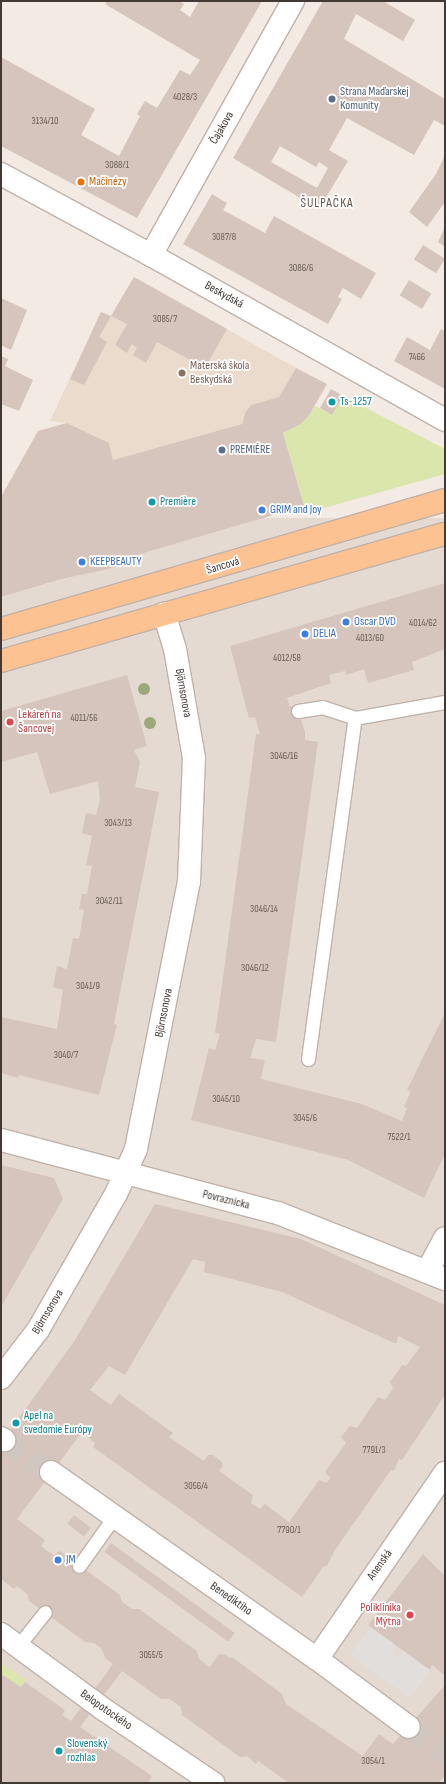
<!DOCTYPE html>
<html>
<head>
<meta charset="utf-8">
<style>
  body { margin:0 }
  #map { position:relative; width:446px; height:1784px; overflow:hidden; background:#f2eae3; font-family:"Sofia Sans Condensed",sans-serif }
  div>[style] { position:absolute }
  .residential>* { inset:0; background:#e5dad1; transform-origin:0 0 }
  .education>* { inset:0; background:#ebdbcd }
  .green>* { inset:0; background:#dbe6ac }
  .parking>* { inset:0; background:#e2dedc }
  .building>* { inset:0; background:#d6c5bc; transform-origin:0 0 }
  .street-tunnel>* { height:22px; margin-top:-11px; transform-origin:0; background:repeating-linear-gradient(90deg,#cfc7c0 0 22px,transparent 0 33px) }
  .roads { filter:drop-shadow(1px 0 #c0b2a9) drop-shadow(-1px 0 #c0b2a9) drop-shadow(0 1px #c0b2a9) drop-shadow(0 -1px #c0b2a9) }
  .lane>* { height:13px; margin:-6.5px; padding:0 6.5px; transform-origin:6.5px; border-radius:6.5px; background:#fff }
  .street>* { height:22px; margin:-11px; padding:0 11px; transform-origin:11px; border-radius:11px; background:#fff }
  .primary>* { height:22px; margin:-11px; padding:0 11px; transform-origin:11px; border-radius:11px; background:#fdc291 }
  .trees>* { width:12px; height:12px; margin:-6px; border-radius:50%; background:#9da97c }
  .dots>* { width:11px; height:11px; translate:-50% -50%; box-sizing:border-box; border:2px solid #fff; border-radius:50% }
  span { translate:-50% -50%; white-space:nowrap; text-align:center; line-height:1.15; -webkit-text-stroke:3.5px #fff; paint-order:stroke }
  .number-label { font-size:10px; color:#685c56 }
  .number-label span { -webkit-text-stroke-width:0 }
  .service-label { font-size:12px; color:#4e5e75 }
  .left { translate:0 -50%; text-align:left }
  .street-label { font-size:12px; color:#433934 }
  .food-label { font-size:12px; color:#c56008 }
  .education-label { font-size:12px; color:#785e54 }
  .culture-label { font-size:12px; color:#0d838f }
  .shop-label { font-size:12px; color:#366cbe }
  .health-label { font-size:12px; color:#be3a42 }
  .right { translate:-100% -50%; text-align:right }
  .neighbourhood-label { font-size:13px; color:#66544b; letter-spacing:1px }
  .frame { position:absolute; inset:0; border:2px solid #433934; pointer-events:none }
</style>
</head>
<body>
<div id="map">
  <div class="residential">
    <i style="left:445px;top:518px;width:1265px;height:462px;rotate:90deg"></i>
  </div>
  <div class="education">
    <i style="clip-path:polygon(134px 277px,296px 368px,279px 397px,251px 405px,244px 415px,242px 424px,113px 460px,109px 443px,67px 423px,50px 421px,101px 312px,111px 316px)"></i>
  </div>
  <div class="green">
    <i style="clip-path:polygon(343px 396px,445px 449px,445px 474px,306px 513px,283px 433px,301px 424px,316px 406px,332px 415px)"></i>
    <i style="clip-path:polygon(1px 1663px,26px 1680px,21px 1687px,1px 1674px)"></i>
  </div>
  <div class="parking">
    <i style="clip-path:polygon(371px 1627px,396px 1645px,391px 1653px,399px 1658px,404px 1651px,430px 1670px,410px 1698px,350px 1655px)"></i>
  </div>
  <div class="building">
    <i style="clip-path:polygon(107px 1px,179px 1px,184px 4px,180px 10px,190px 17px,199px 1px,262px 1px,137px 218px,1px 146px,1px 57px,95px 109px,81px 135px,119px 156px,140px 116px,137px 114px,145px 101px,157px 108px,180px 70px,190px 75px,200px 60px,105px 4px)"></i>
    <i style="clip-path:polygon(evenodd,323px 1px,383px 1px,415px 20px,403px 41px,356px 14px,344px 39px,445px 99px,445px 126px,434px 120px,414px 155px,347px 118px,329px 150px,348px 161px,319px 209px,233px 158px,323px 1px,280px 146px,316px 167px,319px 162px,328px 168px,317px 188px,271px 162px,280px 146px)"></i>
    <i style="clip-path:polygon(445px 155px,445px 202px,427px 227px,409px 212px,436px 174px)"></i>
    <i style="clip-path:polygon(212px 194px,227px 203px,223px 210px,265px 233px,274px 216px,376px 273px,361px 299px,343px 288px,338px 297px,342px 299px,328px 324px,183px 244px)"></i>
    <i style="clip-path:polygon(445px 227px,445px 247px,438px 242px)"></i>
    <i style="left:423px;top:245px;width:26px;height:17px;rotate:32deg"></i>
    <i style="clip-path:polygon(134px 277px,227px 329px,205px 368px,157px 342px,146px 363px,133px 355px,137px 348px,132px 344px,127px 353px,115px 345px,127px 324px,111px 316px)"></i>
    <i style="left:409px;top:280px;width:26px;height:18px;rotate:31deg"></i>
    <i style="clip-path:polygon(1px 298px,27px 310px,11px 350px,1px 345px)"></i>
    <i style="clip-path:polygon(101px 312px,111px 316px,99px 337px,107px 342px,84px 385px,70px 379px)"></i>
    <i style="clip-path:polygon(441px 329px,445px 331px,445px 389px,394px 361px,407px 337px,430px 350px)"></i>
    <i style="clip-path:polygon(1px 356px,8px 359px,5px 366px,33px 380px,19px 411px,1px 404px)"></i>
    <i style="clip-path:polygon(296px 368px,327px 384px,310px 414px,301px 424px,283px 433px,304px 506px,140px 554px,125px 564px,104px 570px,61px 579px,1px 597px,1px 497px,38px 431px,67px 423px,109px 443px,113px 460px,242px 424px,245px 413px,251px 405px,279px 397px)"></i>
    <i style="left:331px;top:389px;width:14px;height:22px;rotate:30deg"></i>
    <i style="clip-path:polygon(445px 583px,445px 649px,412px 662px,414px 670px,368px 683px,364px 669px,346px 675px,345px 671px,329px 675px,331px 683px,287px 698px,290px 707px,296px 705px,305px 732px,305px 740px,318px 742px,276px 1042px,256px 1039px,250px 1058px,265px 1060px,261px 1079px,362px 1104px,402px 1121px,407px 1108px,404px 1107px,411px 1091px,407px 1090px,445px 1013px,445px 1154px,424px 1198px,348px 1160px,191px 1120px,209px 1048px,215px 1050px,220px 1034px,215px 1033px,221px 992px,256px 734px,260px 734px,255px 717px,249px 718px,230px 646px)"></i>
    <i style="clip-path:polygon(127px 675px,147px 746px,134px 750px,140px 762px,135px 787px,159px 792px,114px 1024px,117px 1025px,99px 1095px,19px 1075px,18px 1078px,1px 1073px,1px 1017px,57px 1029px,63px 990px,53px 987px,57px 966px,67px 969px,73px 938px,79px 939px,84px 910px,79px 909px,82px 894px,87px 894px,92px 866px,86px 865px,92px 836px,82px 833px,86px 813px,96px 815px,100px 799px,98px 781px,50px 794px,37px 752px,1px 762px,1px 711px)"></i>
    <i style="clip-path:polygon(1px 1165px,54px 1178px,63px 1199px,1px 1307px)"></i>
    <i style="clip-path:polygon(evenodd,155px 1204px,301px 1239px,445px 1305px,445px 1395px,402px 1460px,399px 1459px,394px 1471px,391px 1470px,333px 1553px,334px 1556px,332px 1555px,327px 1566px,324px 1566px,302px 1597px,93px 1447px,95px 1443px,82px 1432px,17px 1519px,45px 1540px,41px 1546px,46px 1550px,54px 1555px,60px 1551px,120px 1595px,122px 1602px,132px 1609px,139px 1609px,197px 1651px,199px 1659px,210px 1667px,218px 1655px,225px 1654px,230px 1658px,232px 1657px,282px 1694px,286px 1704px,363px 1756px,379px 1734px,393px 1744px,445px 1685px,445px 1776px,438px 1783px,289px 1783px,258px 1761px,256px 1764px,247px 1756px,240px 1757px,182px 1715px,181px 1707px,170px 1699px,161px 1699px,122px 1671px,80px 1727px,152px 1776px,148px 1783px,1px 1783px,1px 1674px,21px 1687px,25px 1682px,65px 1710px,62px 1715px,71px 1721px,113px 1664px,105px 1658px,102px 1649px,94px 1643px,85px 1642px,29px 1601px,27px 1594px,17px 1586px,14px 1589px,1px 1579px,1px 1443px,75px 1340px,155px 1204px,193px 1259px,205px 1262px,204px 1272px,282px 1292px,394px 1343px,397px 1343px,398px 1336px,420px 1347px,406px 1366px,402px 1365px,390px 1382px,393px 1388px,388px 1396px,385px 1400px,378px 1397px,357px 1428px,350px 1426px,341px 1437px,346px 1443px,325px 1472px,330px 1478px,327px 1483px,319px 1480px,289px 1522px,265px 1504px,260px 1509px,251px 1503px,253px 1495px,219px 1471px,223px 1466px,222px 1462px,213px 1455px,208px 1455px,204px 1461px,169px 1437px,173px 1433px,119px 1394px,111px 1405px,90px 1390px,109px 1366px,125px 1375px,193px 1259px)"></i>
    <i style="left:74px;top:1515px;width:21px;height:11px;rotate:37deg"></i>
    <i style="left:111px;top:1543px;width:153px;height:11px;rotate:36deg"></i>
    <i style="clip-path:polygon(423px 1554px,445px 1576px,445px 1676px,432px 1665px,430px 1670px,368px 1625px)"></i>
  </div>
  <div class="street-tunnel">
    <i style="left:4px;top:1440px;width:57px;rotate:34.2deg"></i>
    <i style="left:409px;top:1727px;width:46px;rotate:37.9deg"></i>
  </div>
  <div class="roads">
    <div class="lane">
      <i style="left:298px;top:711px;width:24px;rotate:-9deg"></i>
      <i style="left:322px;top:707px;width:35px;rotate:18deg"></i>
      <i style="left:308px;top:1059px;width:344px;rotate:-82.2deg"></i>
      <i style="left:355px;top:718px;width:91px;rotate:-10.1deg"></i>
      <i style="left:79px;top:1566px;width:60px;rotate:-54.5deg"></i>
      <i style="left:18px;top:1646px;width:43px;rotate:-51.5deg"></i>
    </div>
    <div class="street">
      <i style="left:1px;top:174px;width:170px;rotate:28.4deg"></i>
      <i style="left:151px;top:255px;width:337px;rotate:29.3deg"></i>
      <i style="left:151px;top:255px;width:291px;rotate:-60.8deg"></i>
      <i style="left:1px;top:1140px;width:286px;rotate:14.8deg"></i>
      <i style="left:278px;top:1213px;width:180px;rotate:21.6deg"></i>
      <i style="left:428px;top:1270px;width:36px;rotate:-62deg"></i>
      <i style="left:1px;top:1378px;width:61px;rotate:-52.4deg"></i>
      <i style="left:38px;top:1330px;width:157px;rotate:-60.2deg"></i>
      <i style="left:116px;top:1194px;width:49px;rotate:-66deg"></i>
      <i style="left:136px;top:1149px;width:272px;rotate:-78.8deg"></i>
      <i style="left:189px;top:882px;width:124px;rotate:-87.7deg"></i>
      <i style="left:194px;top:758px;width:111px;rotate:-99.9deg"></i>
      <i style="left:175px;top:649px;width:37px;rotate:-107deg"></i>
      <i style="left:1px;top:1438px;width:4px;rotate:34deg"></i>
      <i style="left:51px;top:1472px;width:325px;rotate:35.1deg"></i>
      <i style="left:317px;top:1659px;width:114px;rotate:36.5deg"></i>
      <i style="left:1px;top:1634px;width:127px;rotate:36.3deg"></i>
      <i style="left:103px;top:1709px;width:133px;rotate:33.9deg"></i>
      <i style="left:317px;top:1659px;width:226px;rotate:-55.5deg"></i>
    </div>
    <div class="primary">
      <i style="left:1px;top:629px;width:462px;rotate:-16.2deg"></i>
      <i style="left:1px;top:661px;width:462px;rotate:-16deg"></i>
    </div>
  </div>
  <div class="trees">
    <i style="left:144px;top:689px"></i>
    <i style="left:150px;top:723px"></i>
  </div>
  <div class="dots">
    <i style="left:332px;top:99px;background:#5c6f8a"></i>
    <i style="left:81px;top:182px;background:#e8710a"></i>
    <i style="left:182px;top:373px;background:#8d6e63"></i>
    <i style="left:332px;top:402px;background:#0f9aa8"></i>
    <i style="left:222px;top:450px;background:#5c6f8a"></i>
    <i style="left:152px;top:502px;background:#0f9aa8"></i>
    <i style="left:262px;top:510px;background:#3f7fe0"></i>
    <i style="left:82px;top:562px;background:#3f7fe0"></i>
    <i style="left:346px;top:622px;background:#3f7fe0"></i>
    <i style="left:305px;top:634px;background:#3f7fe0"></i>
    <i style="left:10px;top:722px;background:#e0444e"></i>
    <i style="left:16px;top:1423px;background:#0f9aa8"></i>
    <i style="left:58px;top:1560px;background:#3f7fe0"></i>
    <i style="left:410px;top:1615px;background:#e0444e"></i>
    <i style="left:59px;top:1751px;background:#0f9aa8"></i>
  </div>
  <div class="number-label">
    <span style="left:185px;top:98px">4028/3</span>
    <span style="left:45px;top:122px">3134/10</span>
    <span style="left:117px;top:166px">3088/1</span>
    <span style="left:224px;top:238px">3087/8</span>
    <span style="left:301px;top:269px">3086/6</span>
    <span style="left:165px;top:320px">3085/7</span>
    <span style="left:417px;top:358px">7466</span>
    <span style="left:423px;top:624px">4014/62</span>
    <span style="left:370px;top:639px">4013/60</span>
    <span style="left:287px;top:659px">4012/58</span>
    <span style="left:84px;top:719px">4011/56</span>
    <span style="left:284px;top:757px">3046/16</span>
    <span style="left:118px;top:824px">3043/13</span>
    <span style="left:109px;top:902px">3042/11</span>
    <span style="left:264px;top:910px">3046/14</span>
    <span style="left:255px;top:969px">3046/12</span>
    <span style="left:88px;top:987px">3041/9</span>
    <span style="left:66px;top:1056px">3040/7</span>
    <span style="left:226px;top:1100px">3045/10</span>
    <span style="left:305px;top:1119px">3045/6</span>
    <span style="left:399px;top:1138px">7522/1</span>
    <span style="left:374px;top:1451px">7791/3</span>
    <span style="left:196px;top:1487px">3056/4</span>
    <span style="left:289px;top:1531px">7790/1</span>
    <span style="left:151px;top:1656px">3055/5</span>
    <span style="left:373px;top:1762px">3054/1</span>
  </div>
  <div class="service-label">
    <span class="left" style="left:340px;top:99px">Strana Maďarskej<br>Komunity</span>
    <span class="left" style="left:230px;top:450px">PREMIÉRE</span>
  </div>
  <div class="street-label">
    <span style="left:222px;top:128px;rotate:-60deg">Čajakova</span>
    <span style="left:224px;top:295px;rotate:29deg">Beskydská</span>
    <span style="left:223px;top:566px;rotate:-17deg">Šancová</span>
    <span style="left:183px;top:693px;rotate:80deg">Björnsonova</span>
    <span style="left:164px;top:1013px;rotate:-79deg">Björnsonova</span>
    <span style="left:226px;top:1200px;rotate:14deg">Povraznícka</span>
    <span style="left:48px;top:1312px;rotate:-59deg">Björnsonova</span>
    <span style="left:380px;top:1565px;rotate:-55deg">Anenská</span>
    <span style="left:231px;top:1599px;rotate:35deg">Benediktiho</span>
    <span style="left:106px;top:1710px;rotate:35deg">Belopotockého</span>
  </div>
  <div class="food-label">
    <span class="left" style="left:89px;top:182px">Mačinézy</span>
  </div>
  <div class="education-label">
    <span class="left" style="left:190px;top:373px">Materská škola<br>Beskydská</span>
  </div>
  <div class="culture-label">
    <span class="left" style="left:340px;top:402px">Ts-1257</span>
    <span class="left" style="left:160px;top:502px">Premiѐre</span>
    <span class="left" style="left:24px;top:1423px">Apel na<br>svedomie Európy</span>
    <span class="left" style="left:67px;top:1751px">Slovenský<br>rozhlas</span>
  </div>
  <div class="shop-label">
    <span class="left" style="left:270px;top:510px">GRIM and Joy</span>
    <span class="left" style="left:90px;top:562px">KEEPBEAUTY</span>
    <span class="left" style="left:354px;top:622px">Oscar DVD</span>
    <span class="left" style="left:313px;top:634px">DELIA</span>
    <span class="left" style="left:66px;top:1560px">JM</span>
  </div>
  <div class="health-label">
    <span class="left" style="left:18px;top:722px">Lekáreň na<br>Šancovej</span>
    <span class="right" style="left:401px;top:1615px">Poliklinika<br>Mýtna</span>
  </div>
  <div class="neighbourhood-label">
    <span style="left:327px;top:203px">ŠULPAČKA</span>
  </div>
  <div class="frame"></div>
</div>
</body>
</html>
